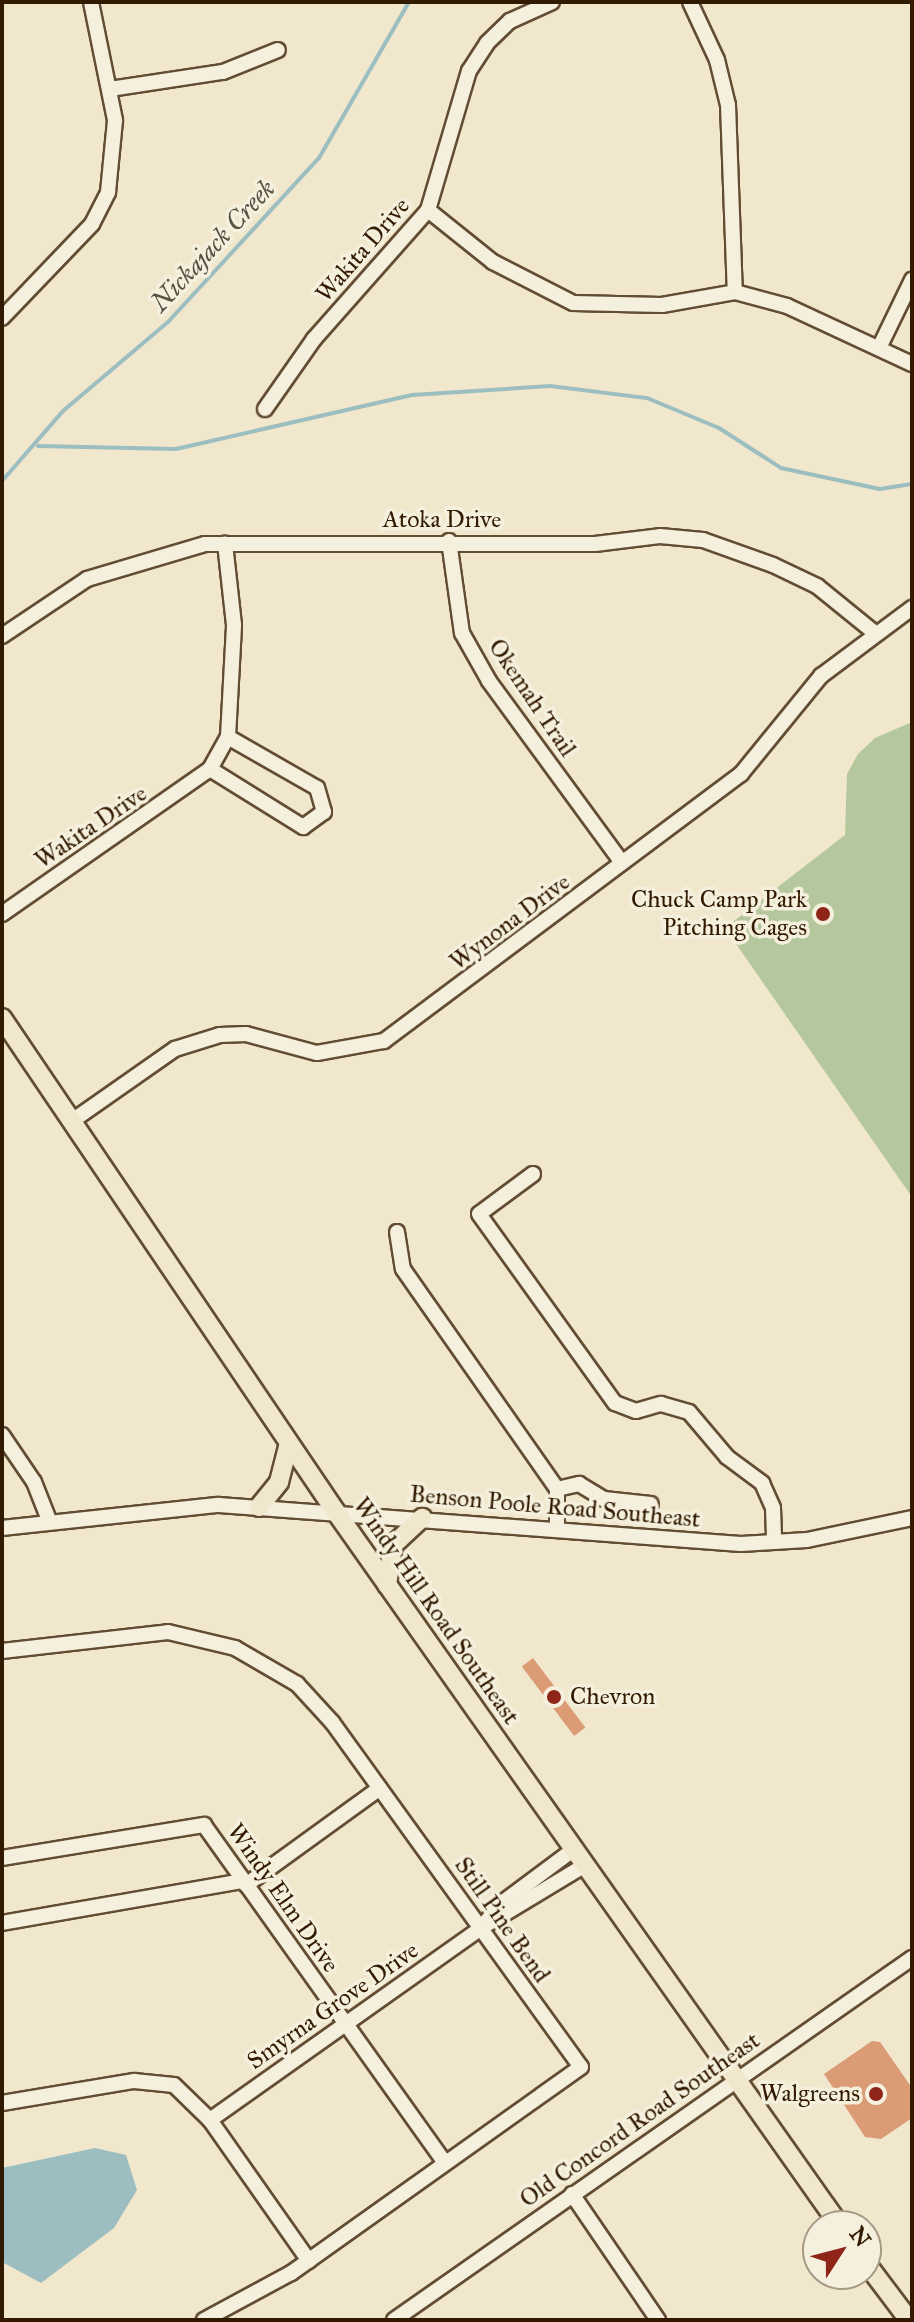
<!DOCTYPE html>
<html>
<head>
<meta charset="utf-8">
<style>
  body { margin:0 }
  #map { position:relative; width:914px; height:2322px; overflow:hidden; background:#f0e7cd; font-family:"IM FELL Great Primer",serif }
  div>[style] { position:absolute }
  .green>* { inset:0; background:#b4c79d }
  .water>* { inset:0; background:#9dbec0 }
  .stream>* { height:4px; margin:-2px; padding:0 2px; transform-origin:2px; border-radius:2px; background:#9dbec0 }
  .building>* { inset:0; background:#da9b75; transform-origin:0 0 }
  .roads { filter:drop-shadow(2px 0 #624d33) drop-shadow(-2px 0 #624d33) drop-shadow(0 2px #624d33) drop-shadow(0 -2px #624d33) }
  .minor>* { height:14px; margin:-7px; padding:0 7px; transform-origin:7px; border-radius:7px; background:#f5efde }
  .major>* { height:18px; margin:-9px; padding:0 9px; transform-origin:9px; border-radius:9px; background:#f0e7cd }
  .dots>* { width:22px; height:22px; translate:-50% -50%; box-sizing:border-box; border:4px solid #f5efde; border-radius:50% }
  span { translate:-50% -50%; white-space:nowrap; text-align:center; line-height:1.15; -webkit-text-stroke:7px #f5efde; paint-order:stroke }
  .street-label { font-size:24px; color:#321a00 }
  .poi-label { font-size:24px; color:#321a00 }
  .right { translate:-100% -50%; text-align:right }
  .left { translate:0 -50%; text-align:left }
  .water-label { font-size:26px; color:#575343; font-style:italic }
  .frame { position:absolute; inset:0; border:4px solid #321a00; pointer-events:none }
  .north { position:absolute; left:802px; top:2210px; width:80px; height:80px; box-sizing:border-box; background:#f5efde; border:2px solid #a79a85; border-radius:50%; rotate:54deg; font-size:22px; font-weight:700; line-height:32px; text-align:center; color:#321a00 }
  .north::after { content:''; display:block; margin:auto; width:28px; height:36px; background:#8f2418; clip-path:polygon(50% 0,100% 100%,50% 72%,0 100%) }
</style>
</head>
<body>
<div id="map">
  <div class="green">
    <i style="clip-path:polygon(912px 722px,912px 1197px,725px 928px,845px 835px,847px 774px,858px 754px,875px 738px)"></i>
  </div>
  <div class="water">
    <i style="clip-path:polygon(95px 2148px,126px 2155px,137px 2190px,114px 2228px,41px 2283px,2px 2262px,2px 2168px)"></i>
  </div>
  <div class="stream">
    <i style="left:38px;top:446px;width:138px;rotate:1.2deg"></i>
    <i style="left:176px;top:449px;width:242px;rotate:-12.9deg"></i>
    <i style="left:412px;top:395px;width:138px;rotate:-3.7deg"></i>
    <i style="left:550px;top:386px;width:98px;rotate:7.1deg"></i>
    <i style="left:647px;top:398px;width:78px;rotate:22.6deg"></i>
    <i style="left:719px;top:428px;width:74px;rotate:32.8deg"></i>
    <i style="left:781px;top:468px;width:101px;rotate:12deg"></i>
    <i style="left:880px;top:489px;width:32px;rotate:-9deg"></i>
    <i style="left:2px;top:481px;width:93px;rotate:-48.9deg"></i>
    <i style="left:63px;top:411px;width:138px;rotate:-40.3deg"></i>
    <i style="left:168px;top:322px;width:223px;rotate:-47.4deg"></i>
    <i style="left:319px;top:158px;width:180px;rotate:-60deg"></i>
  </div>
  <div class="building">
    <i style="left:533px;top:1658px;width:87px;height:14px;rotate:53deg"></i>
    <i style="clip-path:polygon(872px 2041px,880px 2042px,912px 2088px,912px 2118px,881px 2139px,865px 2137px,824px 2074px)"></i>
  </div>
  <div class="roads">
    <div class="minor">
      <i style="left:690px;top:2px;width:64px;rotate:65deg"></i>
      <i style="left:717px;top:60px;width:46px;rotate:76.3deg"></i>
      <i style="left:728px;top:105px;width:187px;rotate:87.9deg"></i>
      <i style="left:110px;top:89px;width:114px;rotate:-8.6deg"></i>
      <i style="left:223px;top:72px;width:59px;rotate:-21.8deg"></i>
      <i style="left:428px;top:210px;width:83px;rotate:38.7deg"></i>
      <i style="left:493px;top:262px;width:90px;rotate:27.1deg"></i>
      <i style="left:573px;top:303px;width:89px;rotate:1.3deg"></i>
      <i style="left:662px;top:305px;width:74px;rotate:-10.1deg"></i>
      <i style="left:735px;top:292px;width:54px;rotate:15.1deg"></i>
      <i style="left:787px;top:306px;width:138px;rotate:24.9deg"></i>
      <i style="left:2px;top:318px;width:130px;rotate:-46.2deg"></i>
      <i style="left:92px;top:224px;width:36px;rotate:-63deg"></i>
      <i style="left:108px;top:192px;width:72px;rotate:-84.4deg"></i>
      <i style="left:115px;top:120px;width:120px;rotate:-101.5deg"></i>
      <i style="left:879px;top:348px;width:76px;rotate:-64.1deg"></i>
      <i style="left:265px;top:409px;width:85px;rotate:-55deg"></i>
      <i style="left:314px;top:339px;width:172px;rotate:-48.5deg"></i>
      <i style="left:428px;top:210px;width:145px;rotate:-73.6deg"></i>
      <i style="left:469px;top:71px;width:33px;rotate:-57deg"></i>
      <i style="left:487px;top:43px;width:32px;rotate:-44deg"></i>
      <i style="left:510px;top:21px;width:46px;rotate:-24.3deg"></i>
      <i style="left:449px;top:541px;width:93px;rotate:82deg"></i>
      <i style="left:462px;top:633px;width:55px;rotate:60.6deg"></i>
      <i style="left:489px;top:681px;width:225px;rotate:53.8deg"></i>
      <i style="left:2px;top:636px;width:102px;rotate:-33.8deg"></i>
      <i style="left:87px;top:579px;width:123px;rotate:-16.5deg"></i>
      <i style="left:205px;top:544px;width:390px"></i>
      <i style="left:595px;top:544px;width:65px;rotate:-7deg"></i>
      <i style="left:660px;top:536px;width:43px;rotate:5.3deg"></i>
      <i style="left:703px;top:540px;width:74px;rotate:19.7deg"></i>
      <i style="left:773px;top:565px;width:49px;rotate:25.5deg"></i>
      <i style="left:817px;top:586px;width:76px;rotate:39.1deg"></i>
      <i style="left:210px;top:769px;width:110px;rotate:31.9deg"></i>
      <i style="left:303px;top:827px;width:26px;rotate:-36deg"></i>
      <i style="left:324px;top:812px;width:25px;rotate:-106deg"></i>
      <i style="left:317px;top:788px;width:103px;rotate:-150.2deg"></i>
      <i style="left:2px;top:914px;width:254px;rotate:-34.9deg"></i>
      <i style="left:210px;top:769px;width:37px;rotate:-61deg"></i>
      <i style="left:228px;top:737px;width:112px;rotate:-86.9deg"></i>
      <i style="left:234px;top:625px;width:82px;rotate:-96.3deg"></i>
      <i style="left:72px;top:1121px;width:126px;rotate:-35deg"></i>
      <i style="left:175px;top:1049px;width:47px;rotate:-17.3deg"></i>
      <i style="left:220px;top:1035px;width:26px;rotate:-2deg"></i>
      <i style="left:246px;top:1034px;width:73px;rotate:15deg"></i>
      <i style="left:317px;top:1053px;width:68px;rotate:-10.2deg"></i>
      <i style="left:384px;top:1041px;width:446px;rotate:-36.8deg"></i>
      <i style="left:741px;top:774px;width:127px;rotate:-50.8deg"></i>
      <i style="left:821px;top:676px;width:114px;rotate:-36.8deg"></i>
      <i style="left:533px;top:1174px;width:67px;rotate:143.5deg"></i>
      <i style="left:479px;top:1214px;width:233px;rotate:54.3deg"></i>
      <i style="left:615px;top:1403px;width:22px;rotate:21deg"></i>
      <i style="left:636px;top:1411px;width:26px;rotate:-16deg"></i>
      <i style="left:661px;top:1404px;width:29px;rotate:16deg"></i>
      <i style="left:689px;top:1412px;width:59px;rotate:49.8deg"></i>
      <i style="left:727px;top:1457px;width:44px;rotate:36.6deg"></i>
      <i style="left:762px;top:1483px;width:27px;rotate:66deg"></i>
      <i style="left:773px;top:1508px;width:34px;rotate:88deg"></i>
      <i style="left:397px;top:1232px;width:37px;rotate:81deg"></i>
      <i style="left:403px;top:1269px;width:269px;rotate:55deg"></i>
      <i style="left:557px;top:1489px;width:41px;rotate:90deg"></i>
      <i style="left:2px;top:1435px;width:57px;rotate:55.8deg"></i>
      <i style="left:34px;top:1482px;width:41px;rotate:68.5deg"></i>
      <i style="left:557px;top:1489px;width:23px;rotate:-13deg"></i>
      <i style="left:579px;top:1484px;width:29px;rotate:31deg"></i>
      <i style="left:604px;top:1499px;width:47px;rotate:6.1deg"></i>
      <i style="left:2px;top:1528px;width:218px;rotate:-6.1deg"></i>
      <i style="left:219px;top:1505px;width:523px;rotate:4.27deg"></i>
      <i style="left:741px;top:1544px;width:66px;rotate:-3.5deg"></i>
      <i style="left:807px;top:1540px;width:107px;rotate:-11.8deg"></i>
      <i style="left:2px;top:1651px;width:167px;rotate:-6.5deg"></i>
      <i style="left:168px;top:1632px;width:69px;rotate:13.4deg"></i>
      <i style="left:235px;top:1648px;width:72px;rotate:30.1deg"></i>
      <i style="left:297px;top:1684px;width:52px;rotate:47.4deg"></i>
      <i style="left:332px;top:1722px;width:425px;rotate:54.2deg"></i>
      <i style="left:581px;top:2067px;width:356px;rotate:144.6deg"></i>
      <i style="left:291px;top:2273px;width:99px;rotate:151.6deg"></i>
      <i style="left:2px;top:1858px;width:205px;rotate:-9.3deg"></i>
      <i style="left:204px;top:1825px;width:415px;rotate:54.5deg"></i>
      <i style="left:246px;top:1885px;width:165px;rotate:-35.9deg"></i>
      <i style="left:2px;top:1923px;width:245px;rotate:-9.9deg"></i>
      <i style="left:484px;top:1924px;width:29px;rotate:-49deg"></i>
      <i style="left:503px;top:1902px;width:89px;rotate:-36.7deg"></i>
      <i style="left:2px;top:2103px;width:134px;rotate:-9.5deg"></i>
      <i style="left:134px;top:2081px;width:40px;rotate:5.7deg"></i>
      <i style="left:174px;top:2085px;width:50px;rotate:44.2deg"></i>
      <i style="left:210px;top:2120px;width:172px;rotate:54.9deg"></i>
      <i style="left:210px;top:2120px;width:332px;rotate:-35.3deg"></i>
      <i style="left:481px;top:1928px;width:122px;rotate:-31.2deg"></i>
      <i style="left:572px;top:2194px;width:153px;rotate:55.7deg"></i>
      <i style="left:394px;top:2320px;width:632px;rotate:-34.95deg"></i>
    </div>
    <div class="major">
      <i style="left:2px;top:1018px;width:596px;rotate:55.94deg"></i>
      <i style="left:336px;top:1512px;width:874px;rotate:54.78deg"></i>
      <i style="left:259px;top:1507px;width:32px;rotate:-51deg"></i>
      <i style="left:279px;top:1482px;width:40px;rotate:-75.6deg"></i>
      <i style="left:387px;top:1585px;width:40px;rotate:-81.5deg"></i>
      <i style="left:393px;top:1545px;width:40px;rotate:-43deg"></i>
      <i style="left:866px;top:2263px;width:71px;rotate:53deg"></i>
    </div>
  </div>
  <div class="dots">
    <i style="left:823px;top:914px;background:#8f2418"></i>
    <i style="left:554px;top:1697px;background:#8f2418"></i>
    <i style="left:876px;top:2094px;background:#8f2418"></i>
  </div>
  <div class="street-label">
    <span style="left:363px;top:250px;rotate:-49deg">Wakita Drive</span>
    <span style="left:442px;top:520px">Atoka Drive</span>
    <span style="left:532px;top:698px;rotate:56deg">Okemah Trail</span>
    <span style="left:91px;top:827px;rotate:-34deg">Wakita Drive</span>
    <span style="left:510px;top:922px;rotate:-37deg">Wynona Drive</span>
    <span style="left:555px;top:1507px;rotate:5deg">Benson Poole Road Southeast</span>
    <span style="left:436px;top:1611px;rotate:55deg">Windy Hill Road Southeast</span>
    <span style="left:283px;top:1898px;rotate:55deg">Windy Elm Drive</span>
    <span style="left:502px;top:1920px;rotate:55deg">Still Pine Bend</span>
    <span style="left:333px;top:2006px;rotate:-35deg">Smyrna Grove Drive</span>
    <span style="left:640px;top:2120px;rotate:-35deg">Old Concord Road Southeast</span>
  </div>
  <div class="poi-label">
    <span class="right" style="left:807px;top:914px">Chuck Camp Park<br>Pitching Cages</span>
    <span class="left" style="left:570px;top:1697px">Chevron</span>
    <span class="right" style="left:860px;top:2094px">Walgreens</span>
  </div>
  <div class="water-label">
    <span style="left:213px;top:246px;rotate:-47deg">Nickajack Creek</span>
  </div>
  <div class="frame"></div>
  <div class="north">N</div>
</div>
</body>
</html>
